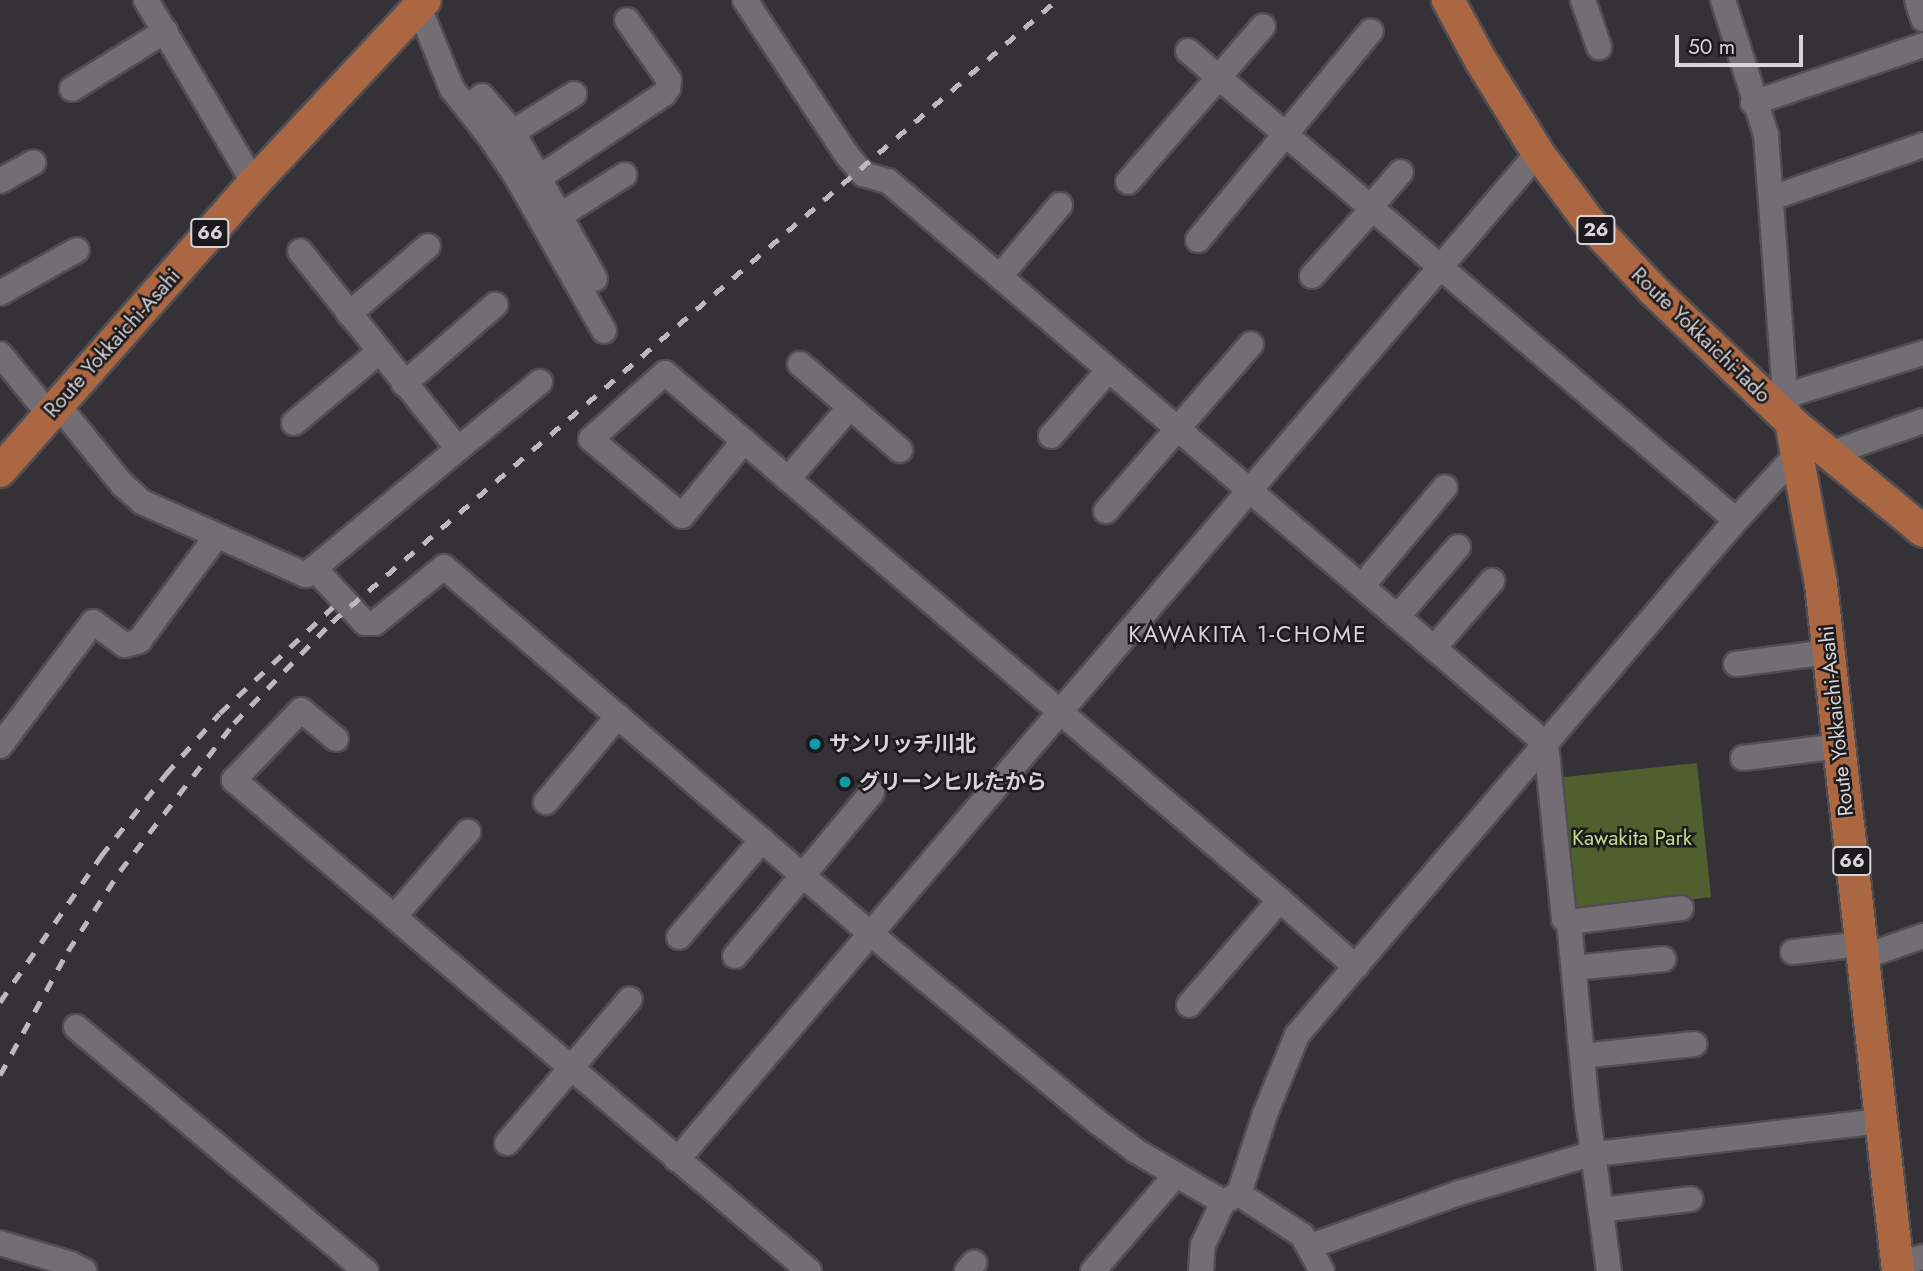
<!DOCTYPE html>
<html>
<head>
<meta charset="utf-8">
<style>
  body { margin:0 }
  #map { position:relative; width:1923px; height:1271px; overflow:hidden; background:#353237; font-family:Jost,"Noto Sans JP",sans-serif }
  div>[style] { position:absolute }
  .green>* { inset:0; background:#505f2e; transform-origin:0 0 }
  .roads { filter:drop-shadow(2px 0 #504e52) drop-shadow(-2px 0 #504e52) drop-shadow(0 2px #504e52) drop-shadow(0 -2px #504e52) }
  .minor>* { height:24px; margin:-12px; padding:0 12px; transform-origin:12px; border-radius:12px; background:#726e74 }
  .major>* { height:32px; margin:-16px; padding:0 16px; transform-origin:16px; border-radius:16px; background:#aa6742 }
  .rail>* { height:5px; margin-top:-2.5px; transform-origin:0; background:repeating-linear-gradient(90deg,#bbb9bd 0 12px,transparent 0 24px) }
  .dots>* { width:19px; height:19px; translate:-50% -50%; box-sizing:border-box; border:4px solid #1c1a1d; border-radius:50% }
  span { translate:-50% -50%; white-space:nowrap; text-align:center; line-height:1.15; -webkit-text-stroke:5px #1c1a1d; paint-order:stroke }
  .shield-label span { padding:2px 5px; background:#1c1a1d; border:2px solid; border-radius:5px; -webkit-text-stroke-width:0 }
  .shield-label { font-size:19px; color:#d7d5d8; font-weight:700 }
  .street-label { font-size:21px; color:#d7d5d8 }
  .poi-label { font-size:21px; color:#d7d5d8; font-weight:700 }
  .left { translate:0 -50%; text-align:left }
  .park-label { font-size:21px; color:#c2dd8e }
  .neighbourhood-label { font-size:23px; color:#d7d5d8; letter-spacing:2px }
  .scale { position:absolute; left:1675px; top:35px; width:128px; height:32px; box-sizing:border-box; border:4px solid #d7d5d8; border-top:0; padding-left:9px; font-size:21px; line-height:24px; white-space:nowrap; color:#d7d5d8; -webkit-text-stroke:5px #1c1a1d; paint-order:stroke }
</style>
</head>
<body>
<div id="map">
  <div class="green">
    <i style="left:1697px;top:763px;width:135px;height:143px;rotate:84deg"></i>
  </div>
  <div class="roads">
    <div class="minor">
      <i style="left:146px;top:0;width:212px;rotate:59.5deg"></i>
      <i style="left:745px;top:0;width:186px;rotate:56.7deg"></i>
      <i style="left:847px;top:155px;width:25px;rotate:50deg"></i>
      <i style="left:863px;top:174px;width:26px;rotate:16deg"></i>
      <i style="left:888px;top:181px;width:866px;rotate:40.55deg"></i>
      <i style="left:1546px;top:744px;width:176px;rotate:84.1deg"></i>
      <i style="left:1564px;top:919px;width:6px;rotate:31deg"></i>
      <i style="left:1569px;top:922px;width:188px;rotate:84.5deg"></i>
      <i style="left:1587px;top:1109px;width:163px;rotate:82.3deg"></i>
      <i style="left:1583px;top:0;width:50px;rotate:71.2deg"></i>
      <i style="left:1723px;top:0;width:142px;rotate:72.3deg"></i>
      <i style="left:1766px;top:135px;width:262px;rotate:85.8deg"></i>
      <i style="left:1785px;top:396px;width:27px;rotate:77deg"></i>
      <i style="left:1917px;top:0;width:20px;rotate:72deg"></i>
      <i style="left:419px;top:7px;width:88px;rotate:68.1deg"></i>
      <i style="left:452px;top:89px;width:61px;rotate:51.6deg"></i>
      <i style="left:490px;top:137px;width:47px;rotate:56.3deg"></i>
      <i style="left:516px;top:176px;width:178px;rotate:60.4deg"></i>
      <i style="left:1188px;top:51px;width:721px;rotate:40.56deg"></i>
      <i style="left:72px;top:89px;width:110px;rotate:-31.9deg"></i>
      <i style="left:1753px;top:103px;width:180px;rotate:-18.8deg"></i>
      <i style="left:467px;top:108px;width:19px;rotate:-39deg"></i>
      <i style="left:482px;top:96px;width:48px;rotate:49.3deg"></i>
      <i style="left:513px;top:132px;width:168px;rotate:60.8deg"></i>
      <i style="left:513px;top:132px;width:72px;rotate:-31.9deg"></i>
      <i style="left:540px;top:177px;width:149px;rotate:-33.8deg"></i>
      <i style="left:664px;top:94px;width:7px;rotate:-56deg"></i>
      <i style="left:668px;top:88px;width:8px;rotate:-83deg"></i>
      <i style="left:669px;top:80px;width:73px;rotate:-125deg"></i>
      <i style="left:0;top:181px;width:38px;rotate:-29deg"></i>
      <i style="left:1128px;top:182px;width:206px;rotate:-49.1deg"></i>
      <i style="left:1772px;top:198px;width:160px;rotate:-19.3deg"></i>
      <i style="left:1371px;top:206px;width:45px;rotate:-48.6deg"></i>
      <i style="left:561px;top:215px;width:75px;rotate:-32.4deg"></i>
      <i style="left:1198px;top:240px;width:271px;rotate:-50.4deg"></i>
      <i style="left:1000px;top:276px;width:93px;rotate:-49.8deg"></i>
      <i style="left:1312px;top:276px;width:91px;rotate:-48.1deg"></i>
      <i style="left:0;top:293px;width:88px;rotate:-29.2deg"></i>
      <i style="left:349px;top:314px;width:104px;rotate:-40.7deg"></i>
      <i style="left:0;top:354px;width:77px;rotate:50.8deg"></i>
      <i style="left:800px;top:364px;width:132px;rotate:40.7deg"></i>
      <i style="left:404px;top:384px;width:121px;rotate:-41deg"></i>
      <i style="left:1785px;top:396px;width:145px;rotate:-17.3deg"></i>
      <i style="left:58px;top:405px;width:102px;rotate:51deg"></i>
      <i style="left:122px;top:484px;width:27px;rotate:42deg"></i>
      <i style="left:142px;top:502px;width:180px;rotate:24deg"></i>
      <i style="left:306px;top:575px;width:197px;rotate:-39.7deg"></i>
      <i style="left:458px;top:449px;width:253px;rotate:-128.6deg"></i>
      <i style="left:294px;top:423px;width:111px;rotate:-39.9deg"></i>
      <i style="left:1051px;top:436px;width:86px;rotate:-48.8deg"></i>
      <i style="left:744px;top:441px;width:97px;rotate:129.6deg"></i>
      <i style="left:682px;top:516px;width:119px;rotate:-139.8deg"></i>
      <i style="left:591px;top:439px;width:99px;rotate:-41.7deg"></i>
      <i style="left:665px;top:373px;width:104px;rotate:40.7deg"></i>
      <i style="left:744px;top:441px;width:58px;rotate:40.8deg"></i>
      <i style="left:788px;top:479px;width:648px;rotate:40.55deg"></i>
      <i style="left:1280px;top:900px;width:101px;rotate:41.4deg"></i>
      <i style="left:458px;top:449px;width:106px;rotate:-39.3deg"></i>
      <i style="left:1829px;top:454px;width:100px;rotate:-19.3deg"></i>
      <i style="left:788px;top:479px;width:95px;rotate:-49.3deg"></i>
      <i style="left:1106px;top:511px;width:221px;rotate:-49deg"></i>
      <i style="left:314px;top:568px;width:75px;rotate:47.2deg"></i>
      <i style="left:365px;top:623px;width:10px"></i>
      <i style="left:375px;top:623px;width:89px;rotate:-39.1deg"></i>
      <i style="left:444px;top:567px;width:563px;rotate:40.68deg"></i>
      <i style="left:871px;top:934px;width:296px;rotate:39.7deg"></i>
      <i style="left:1099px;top:1123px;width:46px;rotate:37.1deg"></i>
      <i style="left:1136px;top:1151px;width:101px;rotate:30.4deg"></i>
      <i style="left:1223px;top:1202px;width:18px;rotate:-27deg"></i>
      <i style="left:1239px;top:1194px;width:84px;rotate:-72deg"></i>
      <i style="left:1265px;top:1114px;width:85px;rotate:-67.9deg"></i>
      <i style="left:1297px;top:1035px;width:677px;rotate:-49.55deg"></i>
      <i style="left:1736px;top:520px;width:91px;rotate:-47.2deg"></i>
      <i style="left:1362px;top:586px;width:129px;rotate:-50deg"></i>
      <i style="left:1397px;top:617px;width:93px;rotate:-48.9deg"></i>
      <i style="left:1434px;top:648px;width:89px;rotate:-49.1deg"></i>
      <i style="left:1736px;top:664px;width:93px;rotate:-7.4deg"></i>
      <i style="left:336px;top:739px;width:45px;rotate:-140.4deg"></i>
      <i style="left:301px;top:710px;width:97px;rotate:133.7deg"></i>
      <i style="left:234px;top:780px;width:756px;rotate:40.49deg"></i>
      <i style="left:0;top:746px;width:155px;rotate:-53.1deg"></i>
      <i style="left:93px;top:622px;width:39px;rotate:36deg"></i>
      <i style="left:125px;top:645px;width:15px;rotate:-16deg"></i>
      <i style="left:139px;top:641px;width:129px;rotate:-53.5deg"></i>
      <i style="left:1743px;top:758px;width:97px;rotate:-7.1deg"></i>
      <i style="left:546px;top:802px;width:112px;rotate:-50.1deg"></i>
      <i style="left:394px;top:917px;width:113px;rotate:-49deg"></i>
      <i style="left:1569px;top:922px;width:113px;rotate:-7.1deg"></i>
      <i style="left:679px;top:937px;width:128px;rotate:-49.4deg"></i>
      <i style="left:1793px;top:952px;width:68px;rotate:-6.7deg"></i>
      <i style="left:735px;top:956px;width:213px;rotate:-50deg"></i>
      <i style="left:1863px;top:957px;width:64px;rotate:-19.3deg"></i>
      <i style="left:1574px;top:968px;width:90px;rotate:-5.7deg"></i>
      <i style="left:1189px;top:1005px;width:139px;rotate:-49.1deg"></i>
      <i style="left:76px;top:1027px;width:379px;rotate:40.1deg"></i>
      <i style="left:1582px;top:1056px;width:113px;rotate:-6.1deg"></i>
      <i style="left:507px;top:1143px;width:189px;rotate:-49.5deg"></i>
      <i style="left:677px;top:1160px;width:1325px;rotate:-49.47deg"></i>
      <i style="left:1239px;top:1194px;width:75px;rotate:33.1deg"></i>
      <i style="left:1302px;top:1235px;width:41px;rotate:60.9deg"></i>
      <i style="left:1601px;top:1210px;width:90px;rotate:-7deg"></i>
      <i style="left:0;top:1243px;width:74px;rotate:16.5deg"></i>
      <i style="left:71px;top:1264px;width:15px;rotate:28deg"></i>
      <i style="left:1311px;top:1246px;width:157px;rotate:-19.7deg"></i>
      <i style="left:1459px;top:1193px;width:134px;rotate:-16.5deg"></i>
      <i style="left:1587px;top:1155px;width:297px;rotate:-6.6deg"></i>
      <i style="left:1898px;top:1265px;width:26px;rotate:-18deg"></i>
      <i style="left:967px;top:1271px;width:11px;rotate:-49deg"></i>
      <i style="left:1093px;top:1271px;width:127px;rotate:-49.2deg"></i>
      <i style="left:1201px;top:1271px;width:26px;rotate:-86deg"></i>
      <i style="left:1203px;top:1245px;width:47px;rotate:-65.1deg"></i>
    </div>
    <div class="major">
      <i style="left:1448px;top:0;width:69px;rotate:61.6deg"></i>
      <i style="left:1481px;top:61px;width:108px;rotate:58.2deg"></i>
      <i style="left:1538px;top:153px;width:87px;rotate:53.4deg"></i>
      <i style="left:1590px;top:223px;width:93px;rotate:46.7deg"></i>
      <i style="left:1654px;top:291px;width:190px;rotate:43.7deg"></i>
      <i style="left:1791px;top:422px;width:171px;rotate:39.5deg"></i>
      <i style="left:1791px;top:422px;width:165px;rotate:79.5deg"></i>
      <i style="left:1821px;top:584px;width:691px;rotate:83.6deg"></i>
      <i style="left:0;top:471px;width:384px;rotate:-48.6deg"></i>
      <i style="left:254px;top:183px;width:250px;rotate:-46.9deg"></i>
    </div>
  </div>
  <div class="rail">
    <i style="left:0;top:1002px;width:178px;rotate:-55.3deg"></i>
    <i style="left:101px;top:856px;width:105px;rotate:-51.6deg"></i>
    <i style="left:166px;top:774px;width:81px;rotate:-48.5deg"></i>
    <i style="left:220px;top:713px;width:155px;rotate:-43.2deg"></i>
    <i style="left:0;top:1075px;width:141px;rotate:-61.3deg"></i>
    <i style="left:68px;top:951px;width:95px;rotate:-57deg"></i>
    <i style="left:120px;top:871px;width:187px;rotate:-52.4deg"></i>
    <i style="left:234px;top:723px;width:141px;rotate:-45.9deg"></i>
    <i style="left:332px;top:622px;width:955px;rotate:-40.63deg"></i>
  </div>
  <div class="dots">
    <i style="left:815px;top:744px;background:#0f9aa8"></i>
    <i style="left:845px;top:782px;background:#0f9aa8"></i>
  </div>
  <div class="shield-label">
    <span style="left:1596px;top:230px">26</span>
    <span style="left:210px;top:233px">66</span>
    <span style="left:1852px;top:861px">66</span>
  </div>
  <div class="street-label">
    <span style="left:1701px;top:335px;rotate:44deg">Route Yokkaichi-Tado</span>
    <span style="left:112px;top:343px;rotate:-48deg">Route Yokkaichi-Asahi</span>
    <span style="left:1836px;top:721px;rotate:-96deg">Route Yokkaichi-Asahi</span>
  </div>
  <div class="poi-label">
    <span class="left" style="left:829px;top:744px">サンリッチ川北</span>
    <span class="left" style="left:859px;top:782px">グリーンヒルたから</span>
  </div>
  <div class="park-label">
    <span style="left:1632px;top:838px">Kawakita Park</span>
  </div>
  <div class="neighbourhood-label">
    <span style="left:1248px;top:634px">KAWAKITA 1-CHOME</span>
  </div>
  <div class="scale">50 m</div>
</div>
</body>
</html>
